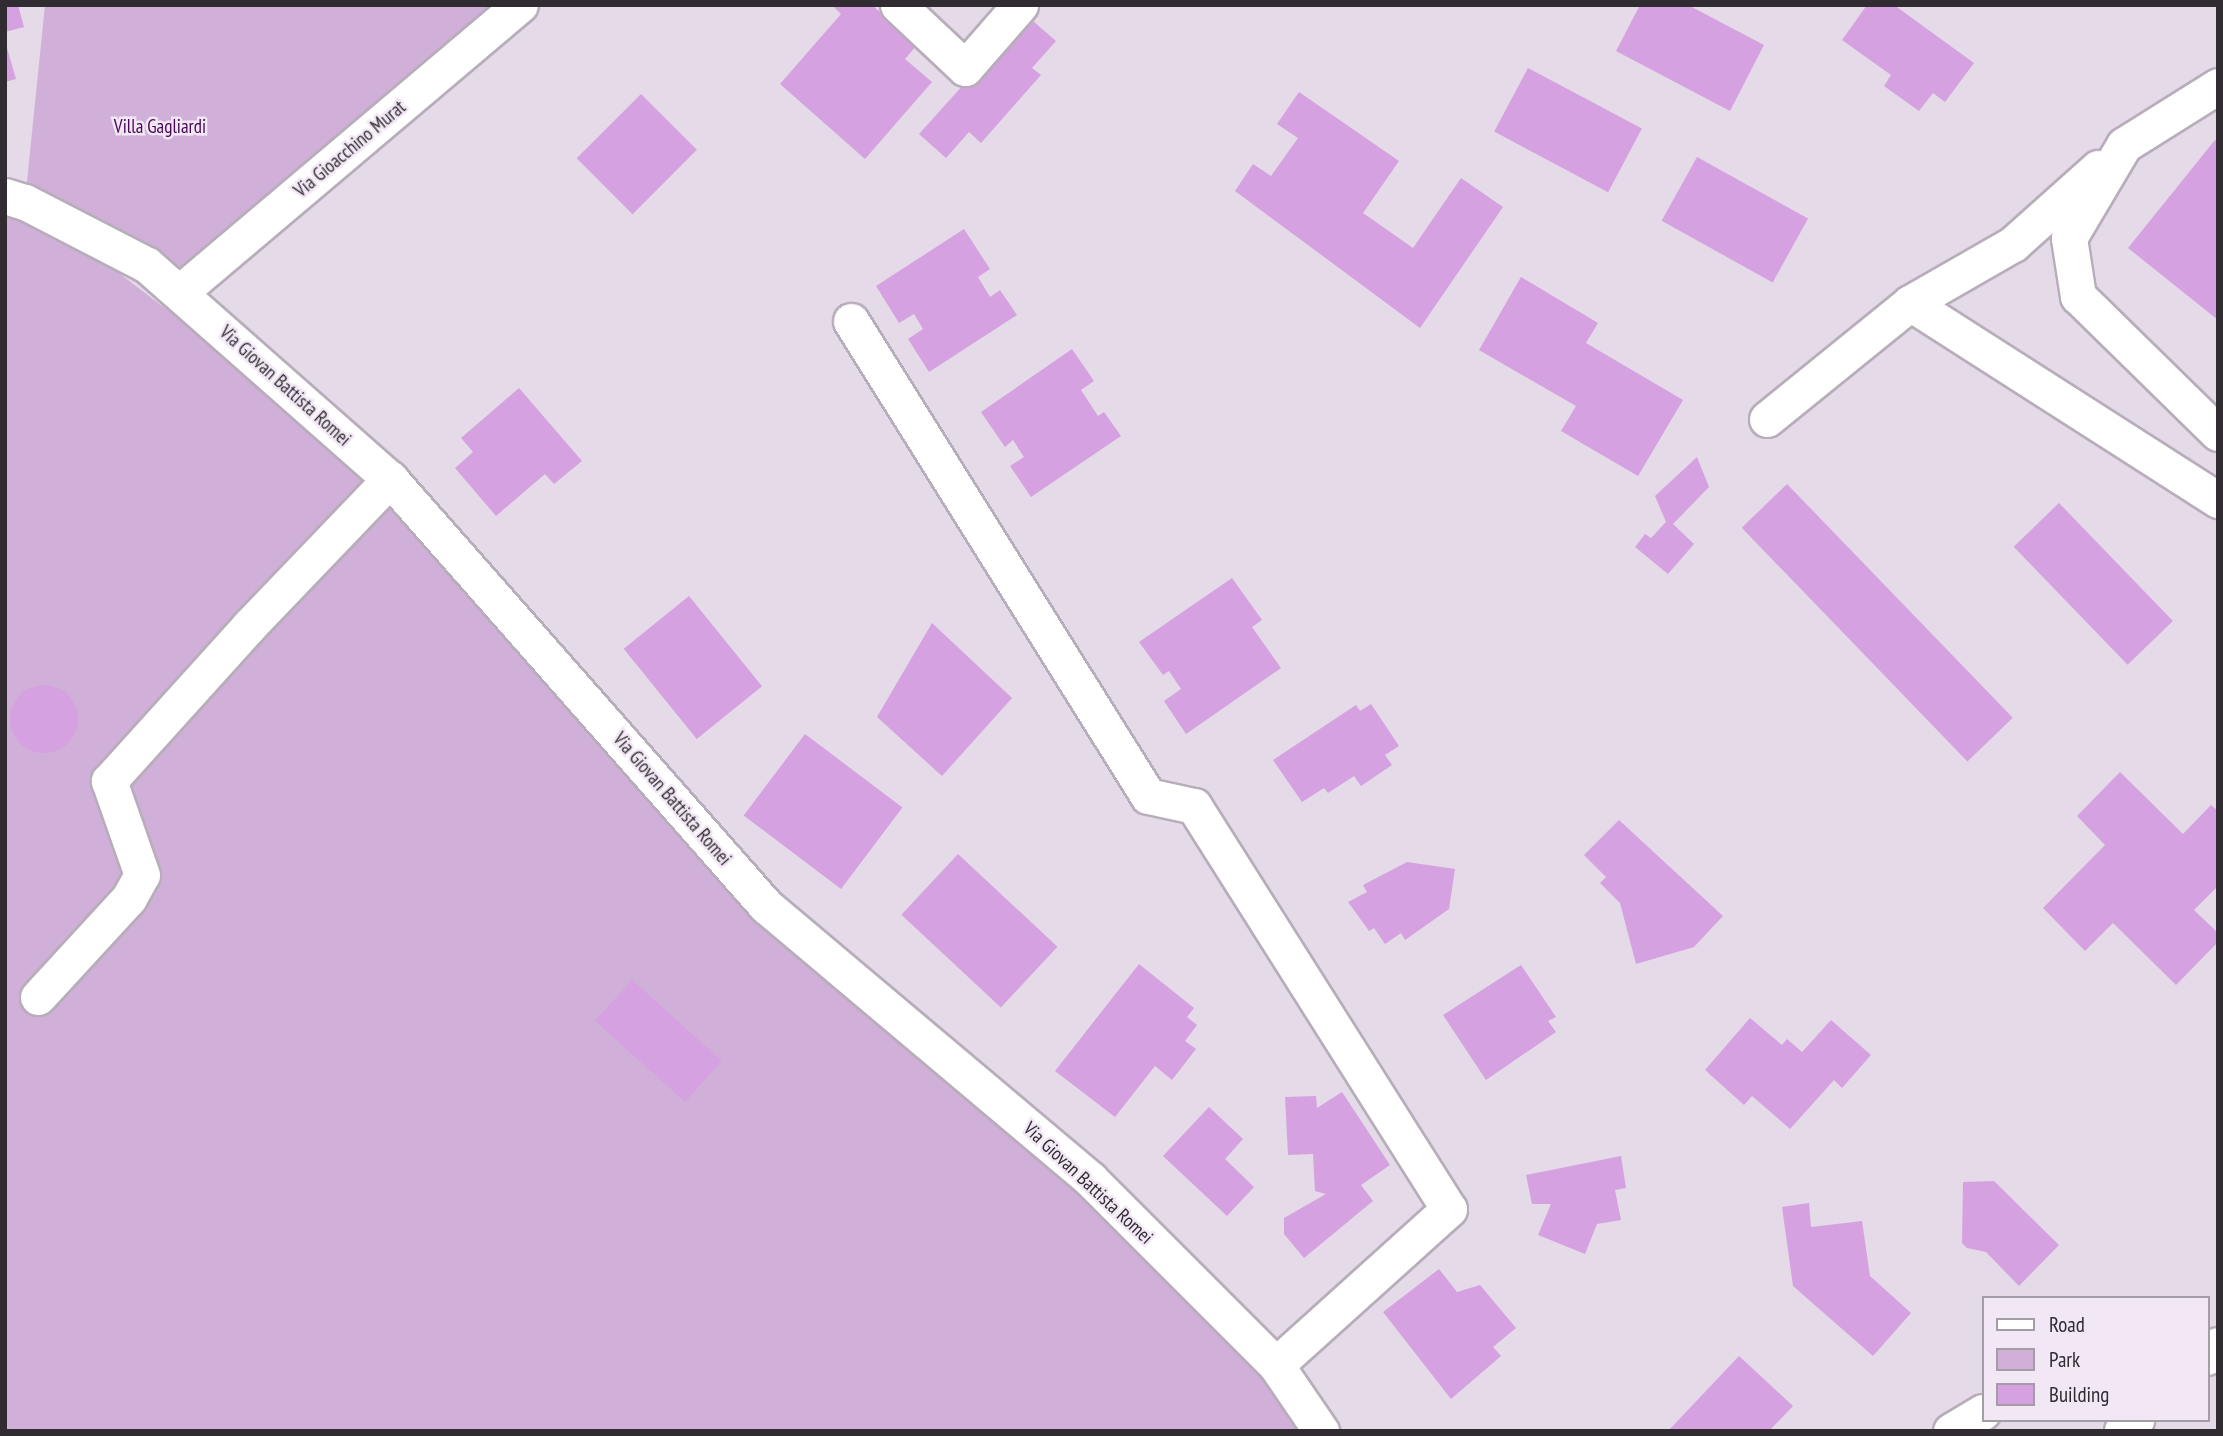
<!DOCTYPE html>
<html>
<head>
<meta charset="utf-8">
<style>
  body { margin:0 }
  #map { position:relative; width:2223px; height:1436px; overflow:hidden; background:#e5dae7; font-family:"PT Sans Narrow",sans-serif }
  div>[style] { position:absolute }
  .green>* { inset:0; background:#d0afd8 }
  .building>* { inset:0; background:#d5a1e0; transform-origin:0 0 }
  .round { border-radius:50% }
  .roads { filter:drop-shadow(2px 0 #b8adba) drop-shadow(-2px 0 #b8adba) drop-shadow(0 2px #b8adba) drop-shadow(0 -2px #b8adba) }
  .street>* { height:35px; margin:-17.5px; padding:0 17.5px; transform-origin:17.5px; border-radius:17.5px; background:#fff }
  .secondary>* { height:38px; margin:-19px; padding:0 19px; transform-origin:19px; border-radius:19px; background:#fff }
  span { translate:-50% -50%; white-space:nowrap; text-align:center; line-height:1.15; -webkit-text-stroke:5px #f2e7f5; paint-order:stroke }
  .park-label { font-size:19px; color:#490756 }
  .street-label { font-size:19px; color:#302c31 }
  .frame { position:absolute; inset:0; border:7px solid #302c31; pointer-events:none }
  .legend { position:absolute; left:1982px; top:1296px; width:228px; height:126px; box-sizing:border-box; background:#f2e7f5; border:2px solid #a49ca7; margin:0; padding:9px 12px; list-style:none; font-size:21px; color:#302c31 }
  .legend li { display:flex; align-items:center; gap:14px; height:35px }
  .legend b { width:35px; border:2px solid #a49ca7 }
</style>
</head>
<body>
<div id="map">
  <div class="green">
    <i style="clip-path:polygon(45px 5px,498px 5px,181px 267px,28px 204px,390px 479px,766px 906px,1090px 1179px,1321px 1431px,5px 1431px,5px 196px,25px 201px)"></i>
  </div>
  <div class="building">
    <i style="clip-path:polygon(5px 5px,18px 5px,24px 27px,5px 32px)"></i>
    <i style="clip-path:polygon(832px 5px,872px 5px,917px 45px,905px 59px,932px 82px,865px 159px,780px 84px,841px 14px)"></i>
    <i style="clip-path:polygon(1640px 5px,1688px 5px,1764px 45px,1730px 111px,1616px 51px)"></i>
    <i style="clip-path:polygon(1867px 5px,1894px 5px,1974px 63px,1945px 102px,1933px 93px,1919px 111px,1884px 86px,1891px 75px,1842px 40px)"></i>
    <i style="clip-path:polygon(1026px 15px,1056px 41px,1032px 68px,1041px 75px,981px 143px,969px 132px,946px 158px,919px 134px)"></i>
    <i style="clip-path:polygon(5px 41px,16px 79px,5px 82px)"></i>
    <i style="left:1528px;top:68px;width:129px;height:72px;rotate:28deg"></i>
    <i style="clip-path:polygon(1299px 92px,1399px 161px,1363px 213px,1413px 248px,1461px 178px,1503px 207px,1420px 328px,1235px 191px,1253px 164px,1271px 176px,1298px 138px,1277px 124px)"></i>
    <i style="left:641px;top:94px;width:79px;height:91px;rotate:45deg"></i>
    <i style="clip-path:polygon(2215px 140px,2218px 142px,2218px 320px,2128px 248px)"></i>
    <i style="left:1697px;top:157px;width:127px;height:73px;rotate:29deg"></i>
    <i style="clip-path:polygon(964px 229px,990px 269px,978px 277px,990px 297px,1000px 290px,1017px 315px,929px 372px,908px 339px,923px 329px,914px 314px,899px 323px,876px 286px)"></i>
    <i style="clip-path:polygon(1521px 277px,1598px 323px,1586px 343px,1683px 400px,1638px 476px,1561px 431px,1576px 406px,1479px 350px)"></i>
    <i style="clip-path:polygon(1072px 349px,1094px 381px,1081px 390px,1098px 416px,1104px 412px,1121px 436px,1031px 497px,1010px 466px,1024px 457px,1013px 440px,1005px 447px,981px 412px)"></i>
    <i style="clip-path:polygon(519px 388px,582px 461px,554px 484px,545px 474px,496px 516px,455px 468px,473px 452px,461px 438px)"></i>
    <i style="clip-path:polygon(1697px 457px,1709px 487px,1673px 524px,1694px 544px,1668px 574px,1635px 547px,1645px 534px,1651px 538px,1666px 522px,1655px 496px)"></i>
    <i style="left:1787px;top:484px;width:325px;height:63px;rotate:46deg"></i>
    <i style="left:2059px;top:503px;width:164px;height:63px;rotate:46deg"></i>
    <i style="clip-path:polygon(1232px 578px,1262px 620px,1252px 627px,1281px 668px,1186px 734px,1164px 701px,1181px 689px,1169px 671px,1163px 675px,1139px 642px)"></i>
    <i style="left:689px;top:596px;width:116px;height:84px;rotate:51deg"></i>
    <i style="clip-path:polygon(932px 623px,1012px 698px,942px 776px,877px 717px)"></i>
    <i class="round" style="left:10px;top:685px;width:68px;height:68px"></i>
    <i style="clip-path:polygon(1371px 704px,1399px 746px,1385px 755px,1392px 765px,1361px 786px,1354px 776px,1328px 793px,1324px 788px,1302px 802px,1273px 760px,1356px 705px,1360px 711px)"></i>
    <i style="left:805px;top:734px;width:122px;height:102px;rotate:37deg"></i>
    <i style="clip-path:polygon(2120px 772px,2183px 834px,2211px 805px,2218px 811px,2218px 886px,2194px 910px,2218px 933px,2218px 942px,2176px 985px,2113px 923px,2085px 951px,2043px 908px,2105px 845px,2077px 816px)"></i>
    <i style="clip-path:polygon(1619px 820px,1723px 916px,1694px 947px,1636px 964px,1620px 903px,1600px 883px,1606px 877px,1584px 855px)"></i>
    <i style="left:958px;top:854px;width:136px;height:83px;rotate:43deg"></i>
    <i style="clip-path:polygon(1407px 862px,1455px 869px,1449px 909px,1405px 940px,1401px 933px,1385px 944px,1374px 928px,1369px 931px,1348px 902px,1367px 892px,1363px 885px)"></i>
    <i style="clip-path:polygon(1139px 964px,1194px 1008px,1187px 1017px,1197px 1025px,1185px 1041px,1196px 1049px,1172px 1080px,1155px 1066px,1115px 1117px,1055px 1071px)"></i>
    <i style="clip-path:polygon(1521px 965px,1556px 1017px,1548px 1021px,1556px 1032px,1486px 1080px,1443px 1015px)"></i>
    <i style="left:632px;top:980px;width:121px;height:55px;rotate:42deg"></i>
    <i style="clip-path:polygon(1750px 1018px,1782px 1045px,1787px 1039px,1802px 1052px,1831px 1020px,1871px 1055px,1842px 1088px,1834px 1080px,1790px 1129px,1752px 1096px,1744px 1105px,1705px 1070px)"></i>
    <i style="clip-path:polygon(1342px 1092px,1390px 1165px,1361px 1185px,1373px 1201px,1304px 1258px,1284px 1234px,1284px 1218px,1326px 1194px,1315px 1191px,1313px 1154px,1288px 1155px,1285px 1097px,1316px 1096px,1317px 1108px)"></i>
    <i style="clip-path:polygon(1209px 1107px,1243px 1139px,1225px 1159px,1254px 1187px,1227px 1216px,1163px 1156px)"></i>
    <i style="clip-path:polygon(1621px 1156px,1626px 1188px,1615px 1190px,1621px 1220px,1597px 1224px,1585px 1254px,1538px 1235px,1551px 1204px,1532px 1204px,1526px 1175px)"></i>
    <i style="clip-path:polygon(1994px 1181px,2059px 1245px,2019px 1286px,1986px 1252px,1967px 1248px,1962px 1243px,1963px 1182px)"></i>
    <i style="clip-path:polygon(1809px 1203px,1811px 1227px,1862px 1221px,1870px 1276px,1911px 1313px,1873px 1356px,1793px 1286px,1782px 1207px)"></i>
    <i style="clip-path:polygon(1439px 1269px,1457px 1292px,1480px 1285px,1516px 1328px,1493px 1347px,1501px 1356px,1451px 1399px,1383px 1312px)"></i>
    <i style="clip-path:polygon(1739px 1356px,1793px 1406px,1769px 1431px,1668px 1431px)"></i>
  </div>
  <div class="roads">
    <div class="street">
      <i style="left:898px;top:5px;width:92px;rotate:43.2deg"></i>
      <i style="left:965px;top:68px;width:84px;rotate:-48.9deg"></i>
      <i style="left:2218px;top:86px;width:111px;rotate:147.9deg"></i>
      <i style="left:2124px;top:145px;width:108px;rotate:120.6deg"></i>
      <i style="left:2069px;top:238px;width:59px;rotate:81.2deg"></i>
      <i style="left:2078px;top:296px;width:196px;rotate:44.4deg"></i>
      <i style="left:5px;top:196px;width:21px;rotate:17deg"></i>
      <i style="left:25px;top:202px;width:137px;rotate:27.3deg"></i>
      <i style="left:147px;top:265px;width:324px;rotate:41.4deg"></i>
      <i style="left:390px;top:479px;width:569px;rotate:48.63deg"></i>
      <i style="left:766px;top:906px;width:424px;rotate:40.1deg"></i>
      <i style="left:1090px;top:1179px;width:263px;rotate:45deg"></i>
      <i style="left:1276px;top:1365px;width:80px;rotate:55.7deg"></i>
      <i style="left:180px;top:292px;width:445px;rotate:-40.2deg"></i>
      <i style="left:1910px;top:303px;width:119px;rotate:-29.8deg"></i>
      <i style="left:2013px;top:244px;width:114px;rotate:-41.8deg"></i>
      <i style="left:851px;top:321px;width:560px;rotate:57.98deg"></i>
      <i style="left:1148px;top:796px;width:47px;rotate:12.3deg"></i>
      <i style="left:1194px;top:806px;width:477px;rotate:57.7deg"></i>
      <i style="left:1449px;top:1209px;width:233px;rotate:138deg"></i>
      <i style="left:1767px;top:419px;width:184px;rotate:-39deg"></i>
      <i style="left:1910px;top:303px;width:366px;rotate:32.6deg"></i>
      <i style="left:38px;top:997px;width:134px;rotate:-47.4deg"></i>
      <i style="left:129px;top:898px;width:26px;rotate:-61deg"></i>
      <i style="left:142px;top:875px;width:100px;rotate:-109.3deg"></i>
      <i style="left:109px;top:781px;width:209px;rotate:-47.9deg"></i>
      <i style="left:249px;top:626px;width:204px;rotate:-46.2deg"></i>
      <i style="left:1951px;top:1431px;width:37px;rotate:-31deg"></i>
    </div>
    <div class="secondary">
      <i style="left:2207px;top:1356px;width:14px;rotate:-39deg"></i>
      <i style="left:2124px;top:1431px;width:16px;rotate:-45deg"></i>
    </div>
  </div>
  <div class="park-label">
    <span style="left:160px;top:127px">Villa Gagliardi</span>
  </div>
  <div class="street-label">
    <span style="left:350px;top:149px;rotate:-40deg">Via Gioacchino Murat</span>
    <span style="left:285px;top:386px;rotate:42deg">Via Giovan Battista Romei</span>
    <span style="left:672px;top:799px;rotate:49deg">Via Giovan Battista Romei</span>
    <span style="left:1088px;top:1183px;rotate:43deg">Via Giovan Battista Romei</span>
  </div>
  <div class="frame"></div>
  <ul class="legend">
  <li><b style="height:9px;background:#fff"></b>Road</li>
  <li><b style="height:19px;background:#d0afd8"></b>Park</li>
  <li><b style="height:19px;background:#d5a1e0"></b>Building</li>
  </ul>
</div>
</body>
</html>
